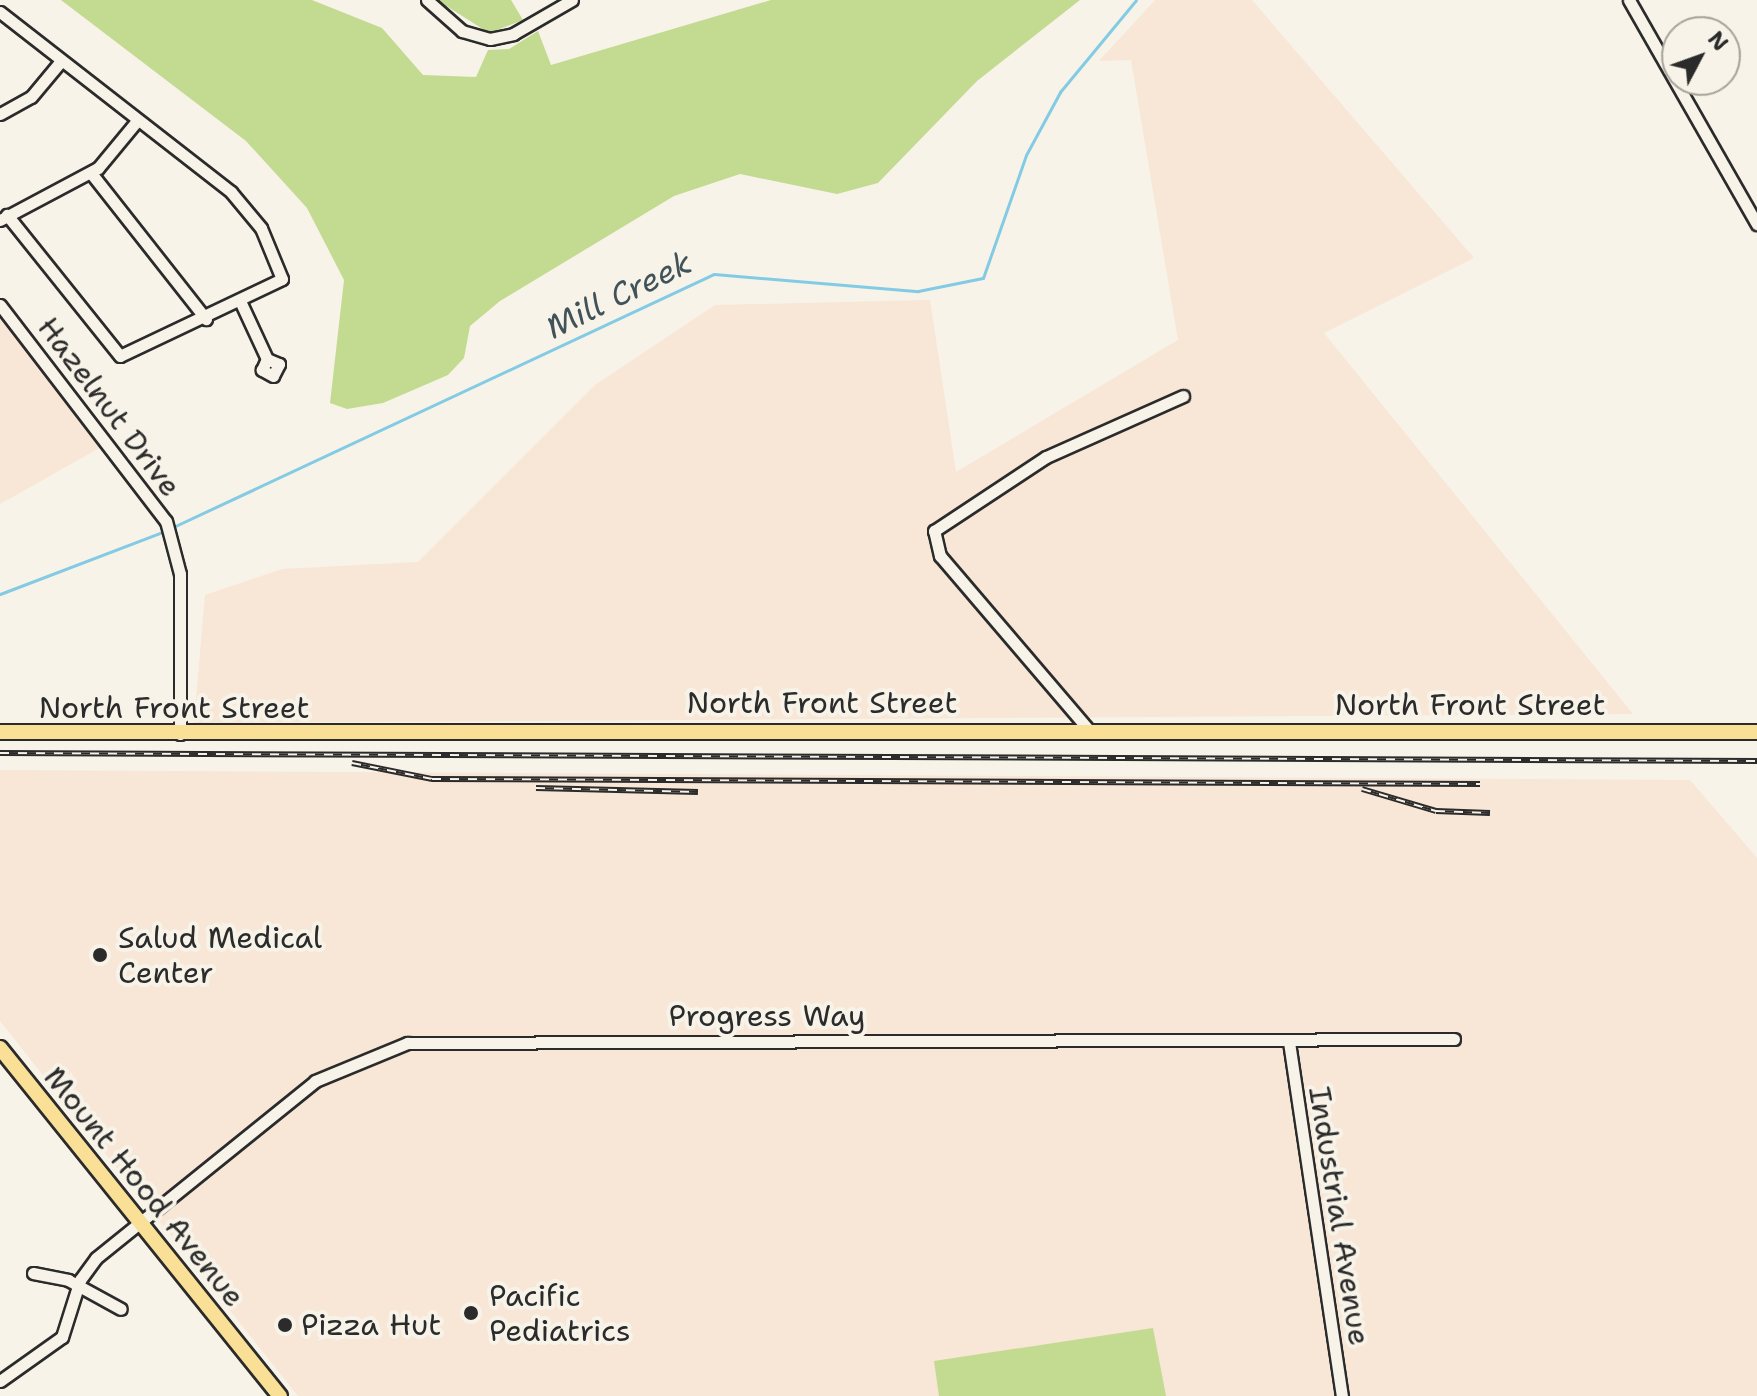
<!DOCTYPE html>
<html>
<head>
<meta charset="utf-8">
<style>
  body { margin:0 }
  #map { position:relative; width:1757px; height:1396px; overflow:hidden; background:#f7f3e8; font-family:"Shantell Sans",sans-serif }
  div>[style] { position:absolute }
  .built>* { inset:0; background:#f8e6d6 }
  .green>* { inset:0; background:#c3da91 }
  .stream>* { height:3px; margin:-1.5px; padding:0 1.5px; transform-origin:1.5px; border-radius:1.5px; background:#83cbe4 }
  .roads { filter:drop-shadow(2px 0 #2b2b2b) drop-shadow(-2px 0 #2b2b2b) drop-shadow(0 2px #2b2b2b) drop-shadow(0 -2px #2b2b2b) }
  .minor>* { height:11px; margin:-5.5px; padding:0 5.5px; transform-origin:5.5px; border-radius:5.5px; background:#f7f3e8 }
  .major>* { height:14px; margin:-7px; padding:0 7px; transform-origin:7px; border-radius:7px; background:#fadf96 }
  .rail>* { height:6px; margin-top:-3px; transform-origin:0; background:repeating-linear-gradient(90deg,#f7f3e8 0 9px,#2b2b2b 0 18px); box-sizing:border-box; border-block:2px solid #2b2b2b }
  .dots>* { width:22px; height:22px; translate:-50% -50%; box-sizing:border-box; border:4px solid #f7f3e8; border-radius:50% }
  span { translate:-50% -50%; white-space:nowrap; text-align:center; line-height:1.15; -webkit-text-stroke:8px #f7f3e8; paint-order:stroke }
  .street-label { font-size:30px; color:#2b2b2b }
  .poi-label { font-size:30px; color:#2b2b2b }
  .left { translate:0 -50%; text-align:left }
  .water-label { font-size:32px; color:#415359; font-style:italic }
  .north { position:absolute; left:1661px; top:16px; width:80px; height:80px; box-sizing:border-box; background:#f7f3e8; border:2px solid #a5a39c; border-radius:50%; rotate:49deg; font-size:22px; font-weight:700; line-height:32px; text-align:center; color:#2b2b2b }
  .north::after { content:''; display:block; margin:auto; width:28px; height:36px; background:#2b2b2b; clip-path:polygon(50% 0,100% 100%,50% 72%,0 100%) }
</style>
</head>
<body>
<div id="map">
  <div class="built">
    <i style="clip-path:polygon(1155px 0,1252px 0,1474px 258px,1324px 333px,1633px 714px,194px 723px,205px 595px,282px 569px,418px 562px,595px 385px,715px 305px,930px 300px,956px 472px,1178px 340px,1131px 60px,1099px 61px)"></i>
    <i style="clip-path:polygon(0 318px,103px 446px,0 504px)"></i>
    <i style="clip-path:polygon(0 770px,1690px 780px,1757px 858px,1757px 1396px,298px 1396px,0 1021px)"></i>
  </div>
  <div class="green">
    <i style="clip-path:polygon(61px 0,312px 0,382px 28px,423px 75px,476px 77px,488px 50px,509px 49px,538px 31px,551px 65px,771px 0,1080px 0,977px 81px,878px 183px,837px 194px,740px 174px,674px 196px,500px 301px,470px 326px,464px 358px,448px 375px,383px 403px,347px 409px,330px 403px,344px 280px,307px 208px,246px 141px)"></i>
    <i style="clip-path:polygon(437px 0,511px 0,523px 20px,489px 33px)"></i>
    <i style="clip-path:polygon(1153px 1328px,1166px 1396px,939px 1396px,934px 1361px)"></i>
  </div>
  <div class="stream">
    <i style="left:171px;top:528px;width:599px;rotate:-25.07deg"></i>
    <i style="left:714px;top:274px;width:205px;rotate:4.8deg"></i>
    <i style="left:918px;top:291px;width:66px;rotate:-11.3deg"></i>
    <i style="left:983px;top:278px;width:130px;rotate:-70.7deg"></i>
    <i style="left:1026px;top:155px;width:72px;rotate:-61.6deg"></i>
    <i style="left:1060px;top:92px;width:119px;rotate:-50.4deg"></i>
    <i style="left:0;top:594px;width:177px;rotate:-20.9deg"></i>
  </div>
  <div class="roads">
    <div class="minor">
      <i style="left:427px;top:0;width:47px;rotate:41.5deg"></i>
      <i style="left:462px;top:31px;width:29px;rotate:16deg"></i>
      <i style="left:490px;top:39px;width:24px;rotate:-12deg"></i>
      <i style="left:513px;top:34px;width:68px;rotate:-30deg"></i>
      <i style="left:1629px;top:0;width:258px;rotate:60.3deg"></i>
      <i style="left:0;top:12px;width:293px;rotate:37.9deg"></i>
      <i style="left:231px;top:192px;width:47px;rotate:50.2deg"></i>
      <i style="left:261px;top:228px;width:55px;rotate:67.6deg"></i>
      <i style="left:282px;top:279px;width:179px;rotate:154.6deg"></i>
      <i style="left:120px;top:356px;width:181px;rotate:-128.7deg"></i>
      <i style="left:0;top:114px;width:35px;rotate:-29deg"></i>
      <i style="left:31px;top:97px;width:47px;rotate:-50.2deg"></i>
      <i style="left:91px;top:173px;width:186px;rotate:51.8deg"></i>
      <i style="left:0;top:220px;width:111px;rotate:-28deg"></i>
      <i style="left:98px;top:168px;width:60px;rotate:-50.4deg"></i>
      <i style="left:241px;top:303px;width:62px;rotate:65.1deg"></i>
      <i style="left:267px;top:359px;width:13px;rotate:23deg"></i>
      <i style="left:279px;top:364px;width:13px;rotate:117deg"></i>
      <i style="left:273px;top:376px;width:13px;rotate:-151deg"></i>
      <i style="left:262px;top:370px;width:12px;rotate:-66deg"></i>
      <i style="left:0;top:305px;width:272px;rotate:52.5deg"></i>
      <i style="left:166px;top:521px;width:55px;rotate:75.2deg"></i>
      <i style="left:180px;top:574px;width:160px;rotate:90deg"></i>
      <i style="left:1088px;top:729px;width:228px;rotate:-130.5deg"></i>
      <i style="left:940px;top:556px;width:26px;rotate:-103deg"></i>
      <i style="left:934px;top:531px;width:134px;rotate:-33.5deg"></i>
      <i style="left:1046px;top:457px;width:150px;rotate:-24deg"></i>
      <i style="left:1289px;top:1042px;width:358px;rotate:81.5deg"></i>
      <i style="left:33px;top:1273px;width:36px;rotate:11deg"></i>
      <i style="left:68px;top:1280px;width:60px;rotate:28.7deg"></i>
      <i style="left:0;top:1381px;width:76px;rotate:-35.4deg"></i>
      <i style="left:62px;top:1337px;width:60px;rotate:-72.5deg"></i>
      <i style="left:80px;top:1280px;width:27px;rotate:-54deg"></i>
      <i style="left:96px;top:1258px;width:282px;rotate:-38.9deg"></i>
      <i style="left:315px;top:1081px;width:100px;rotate:-22.4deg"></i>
      <i style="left:407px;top:1043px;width:1047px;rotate:-0.22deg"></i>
    </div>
    <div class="major">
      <i style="left:0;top:732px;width:1757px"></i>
      <i style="left:0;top:1048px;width:447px;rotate:51.2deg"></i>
    </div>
  </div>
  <div class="rail">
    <i style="left:0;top:753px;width:1757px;rotate:0.26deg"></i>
    <i style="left:352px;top:763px;width:82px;rotate:11.3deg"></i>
    <i style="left:432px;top:779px;width:1048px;rotate:0.27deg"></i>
    <i style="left:536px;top:788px;width:162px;rotate:1.4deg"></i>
    <i style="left:1362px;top:789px;width:77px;rotate:16.6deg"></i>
    <i style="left:1436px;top:811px;width:54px;rotate:2.1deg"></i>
  </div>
  <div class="dots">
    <i style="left:100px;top:955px;background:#2b2b2b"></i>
    <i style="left:471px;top:1313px;background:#2b2b2b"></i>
    <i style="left:285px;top:1325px;background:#2b2b2b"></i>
  </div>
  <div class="street-label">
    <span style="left:109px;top:407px;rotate:53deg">Hazelnut Drive</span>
    <span style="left:822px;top:703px">North Front Street</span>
    <span style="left:1470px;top:705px">North Front Street</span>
    <span style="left:174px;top:708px">North Front Street</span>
    <span style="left:767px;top:1016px">Progress Way</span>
    <span style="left:144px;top:1187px;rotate:51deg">Mount Hood Avenue</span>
    <span style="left:1339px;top:1216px;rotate:81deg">Industrial Avenue</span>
  </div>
  <div class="poi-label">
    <span class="left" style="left:118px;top:955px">Salud Medical<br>Center</span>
    <span class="left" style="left:489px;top:1313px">Pacific<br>Pediatrics</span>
    <span class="left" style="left:301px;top:1325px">Pizza Hut</span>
  </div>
  <div class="water-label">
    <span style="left:619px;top:295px;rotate:-26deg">Mill Creek</span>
  </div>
  <div class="north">N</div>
</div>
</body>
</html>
